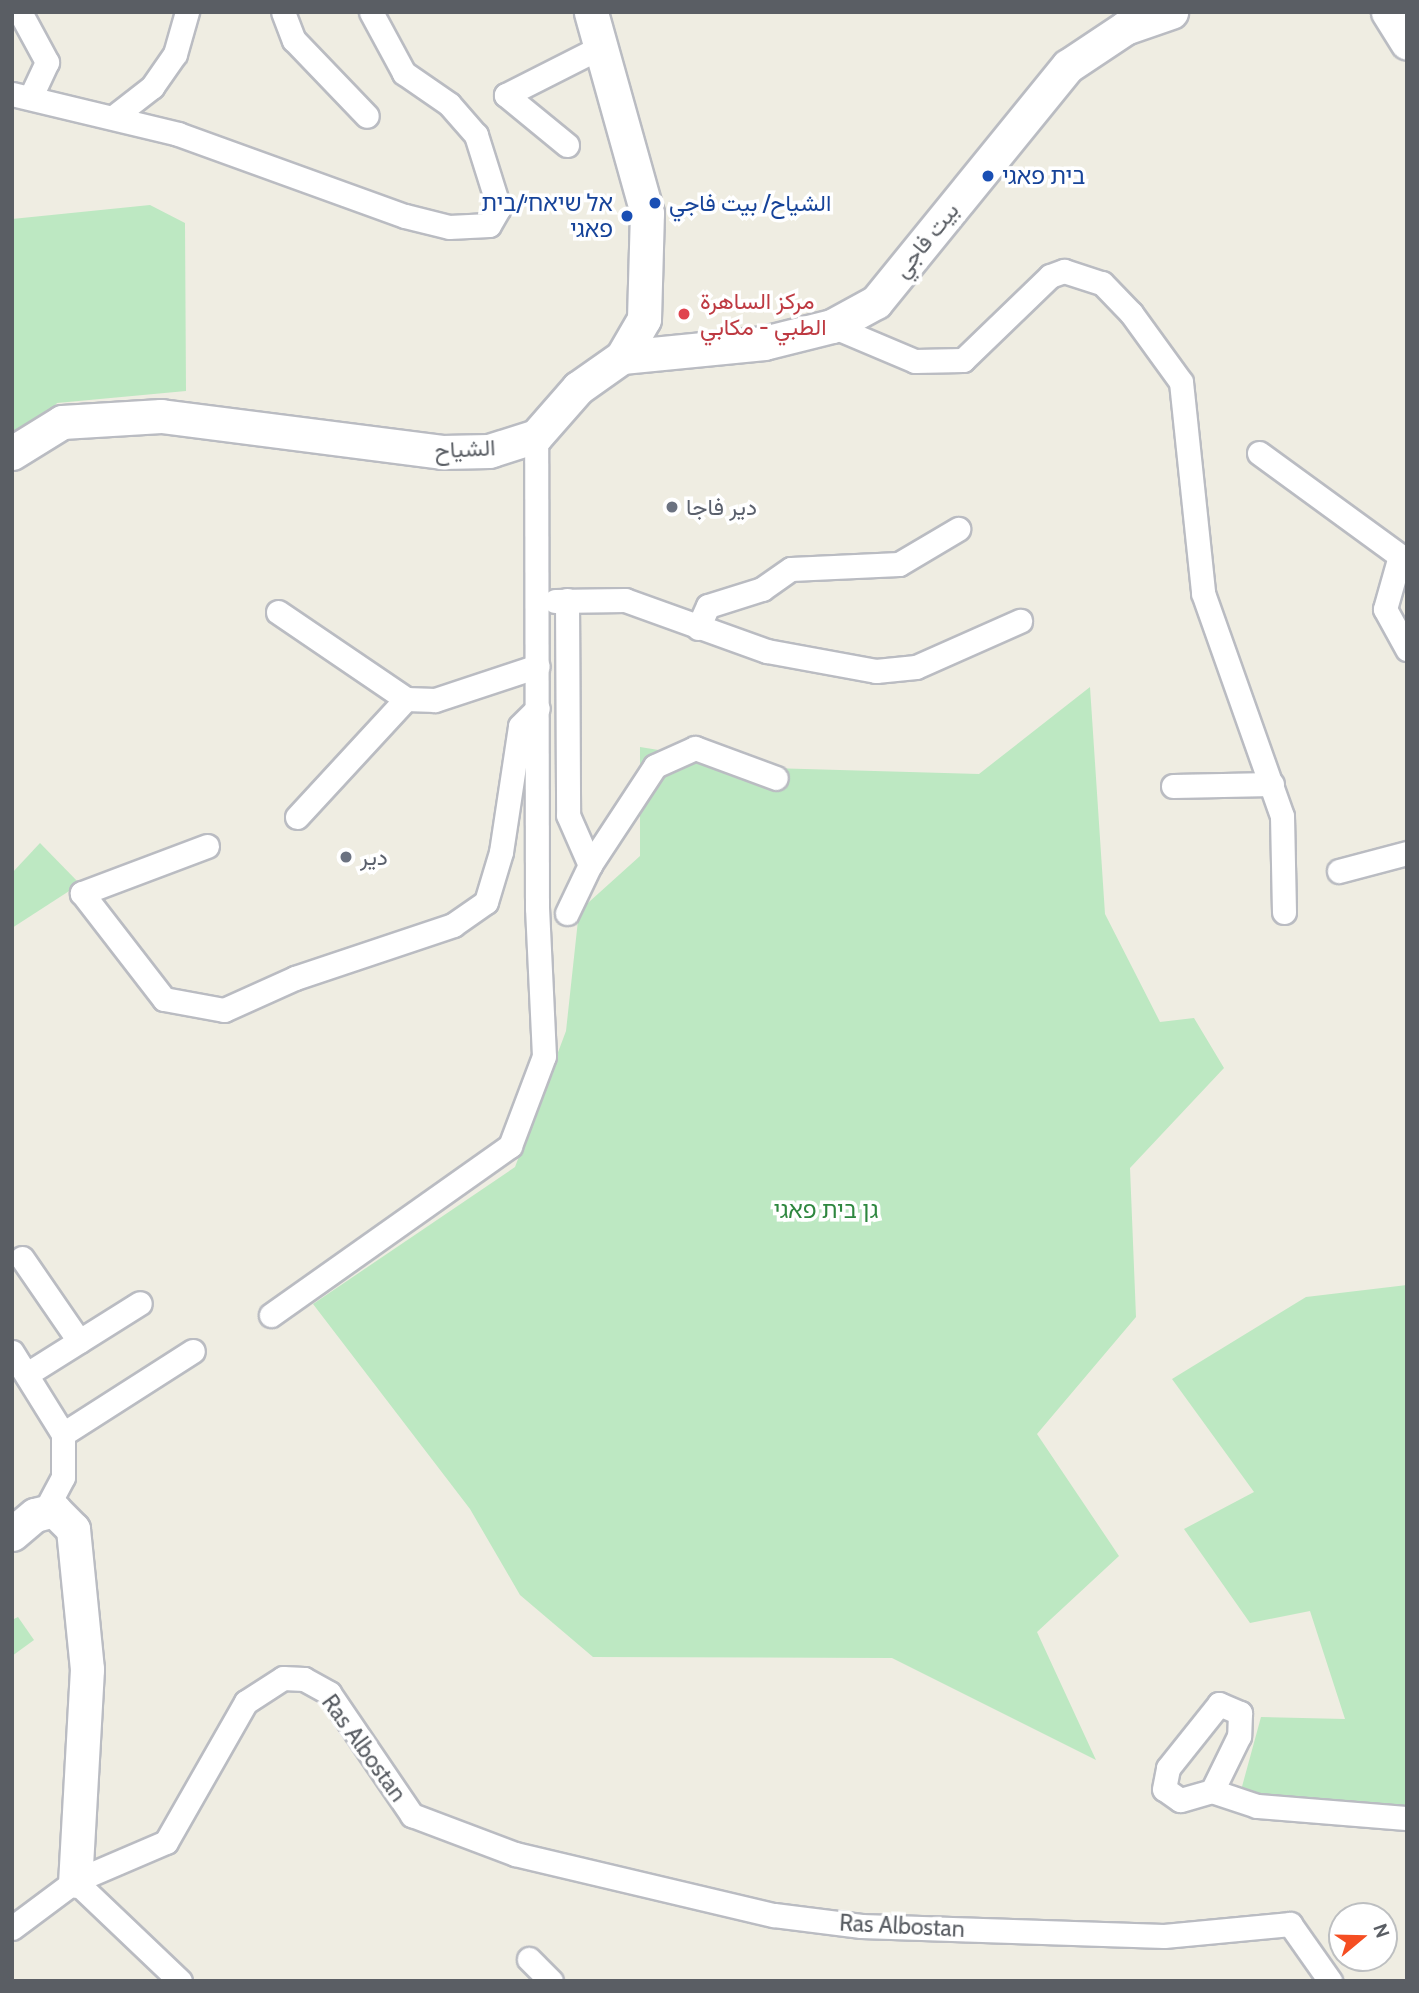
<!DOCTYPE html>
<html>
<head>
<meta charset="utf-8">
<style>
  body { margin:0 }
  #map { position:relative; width:1419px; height:1993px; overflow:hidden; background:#efede2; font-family:Cabin,Vazirmatn,"Noto Sans Hebrew",sans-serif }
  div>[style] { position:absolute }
  .green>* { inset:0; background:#bde8c2 }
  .roads { filter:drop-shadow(2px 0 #babcc2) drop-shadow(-2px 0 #babcc2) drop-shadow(0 2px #babcc2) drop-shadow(0 -2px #babcc2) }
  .street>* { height:23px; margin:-11.5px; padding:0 11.5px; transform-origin:11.5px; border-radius:11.5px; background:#fff }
  .secondary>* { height:33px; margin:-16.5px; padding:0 16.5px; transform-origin:16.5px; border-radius:16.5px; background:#fff }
  .dots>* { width:19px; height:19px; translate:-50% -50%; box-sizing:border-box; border:4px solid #fff; border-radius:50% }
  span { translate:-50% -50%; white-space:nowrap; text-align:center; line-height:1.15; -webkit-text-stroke:7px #fff; paint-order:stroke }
  .transit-label { font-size:23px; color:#164399 }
  .left { translate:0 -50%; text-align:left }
  .right { translate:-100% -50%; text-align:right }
  .street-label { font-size:23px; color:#5a5e64 }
  .health-label { font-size:23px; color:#be3a42 }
  .worship-label { font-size:23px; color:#5b616d }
  .park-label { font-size:23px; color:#2e873f }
  .frame { position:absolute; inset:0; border:14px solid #5a5e64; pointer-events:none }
  .north { position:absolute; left:1328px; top:1902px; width:70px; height:70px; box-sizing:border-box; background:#fff; border:2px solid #bdbfc1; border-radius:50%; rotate:71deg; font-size:19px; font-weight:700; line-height:28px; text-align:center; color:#5a5e64 }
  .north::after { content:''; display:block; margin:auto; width:24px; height:32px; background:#f54e22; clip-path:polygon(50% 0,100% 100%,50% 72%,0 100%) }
</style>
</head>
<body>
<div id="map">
  <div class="green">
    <i style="clip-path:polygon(150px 205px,185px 223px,186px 391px,57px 403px,12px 460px,12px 219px)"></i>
    <i style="clip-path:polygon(1090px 687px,1105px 914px,1160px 1022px,1194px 1018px,1224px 1068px,1130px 1168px,1136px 1317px,1037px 1434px,1119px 1556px,1037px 1632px,1096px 1760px,892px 1658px,593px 1657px,520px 1595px,470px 1509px,313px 1304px,515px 1167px,566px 1031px,579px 911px,640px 856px,640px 747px,770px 768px,979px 774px)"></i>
    <i style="clip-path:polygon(40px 843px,80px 884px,12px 928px,12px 873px)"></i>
    <i style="clip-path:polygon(1407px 1285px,1407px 1809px,1240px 1794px,1261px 1717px,1345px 1719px,1310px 1611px,1250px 1623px,1184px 1529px,1254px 1492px,1172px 1379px,1306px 1297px)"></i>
    <i style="clip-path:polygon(18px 1617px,34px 1640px,12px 1656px,12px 1620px)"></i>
  </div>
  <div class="roads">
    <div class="street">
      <i style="left:20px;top:12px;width:57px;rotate:61.6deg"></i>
      <i style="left:47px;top:62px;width:38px;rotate:115deg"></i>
      <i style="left:283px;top:12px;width:30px;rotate:69deg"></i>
      <i style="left:294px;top:40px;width:105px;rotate:46.2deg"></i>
      <i style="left:12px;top:94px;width:171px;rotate:13.5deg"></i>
      <i style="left:178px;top:134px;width:241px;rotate:19.9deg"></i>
      <i style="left:405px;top:216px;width:45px;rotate:14deg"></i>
      <i style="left:449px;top:227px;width:40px;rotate:-2.9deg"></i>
      <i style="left:489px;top:225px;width:20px;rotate:-60deg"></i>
      <i style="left:499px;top:208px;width:77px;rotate:-107.5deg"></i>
      <i style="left:476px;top:135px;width:41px;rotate:-131.1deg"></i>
      <i style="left:449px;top:104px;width:55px;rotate:-145.4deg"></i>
      <i style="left:404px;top:73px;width:69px;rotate:-118.4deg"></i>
      <i style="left:116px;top:115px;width:46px;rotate:-37.9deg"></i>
      <i style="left:152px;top:87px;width:40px;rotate:-55.1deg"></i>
      <i style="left:175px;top:54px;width:44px;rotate:-74.1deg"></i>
      <i style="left:567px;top:145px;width:79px;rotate:-140.7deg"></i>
      <i style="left:506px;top:95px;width:104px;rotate:-26.8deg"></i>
      <i style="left:832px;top:326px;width:90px;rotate:22.9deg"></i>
      <i style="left:915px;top:361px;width:48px;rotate:-1.2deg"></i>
      <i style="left:963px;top:360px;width:121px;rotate:-44deg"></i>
      <i style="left:1050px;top:276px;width:15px;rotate:-20deg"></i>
      <i style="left:1064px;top:271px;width:40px;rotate:18deg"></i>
      <i style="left:1102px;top:283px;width:42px;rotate:46deg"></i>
      <i style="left:1131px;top:313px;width:85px;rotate:54.1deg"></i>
      <i style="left:1181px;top:382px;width:212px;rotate:84deg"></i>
      <i style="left:1203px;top:593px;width:237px;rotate:70.5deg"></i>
      <i style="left:1282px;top:816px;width:96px;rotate:88.8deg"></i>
      <i style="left:1259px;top:453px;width:175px;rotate:36.1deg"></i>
      <i style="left:1400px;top:556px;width:55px;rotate:105.8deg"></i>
      <i style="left:1385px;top:609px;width:46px;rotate:61.2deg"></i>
      <i style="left:567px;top:600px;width:215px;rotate:89.7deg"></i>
      <i style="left:568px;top:815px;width:55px;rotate:66.3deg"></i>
      <i style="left:590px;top:865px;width:118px;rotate:-56.7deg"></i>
      <i style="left:655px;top:766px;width:44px;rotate:-24.2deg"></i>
      <i style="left:695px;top:748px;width:86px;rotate:20.3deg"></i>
      <i style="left:555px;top:601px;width:70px;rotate:-0.8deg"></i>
      <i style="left:625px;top:600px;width:151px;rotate:19.8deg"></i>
      <i style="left:767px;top:651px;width:111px;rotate:10.4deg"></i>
      <i style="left:876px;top:671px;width:40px;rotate:-5.7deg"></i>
      <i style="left:916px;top:667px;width:114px;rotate:-23.9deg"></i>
      <i style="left:278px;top:612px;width:155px;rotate:34.2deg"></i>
      <i style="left:698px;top:628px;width:24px;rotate:-66deg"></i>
      <i style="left:708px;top:606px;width:57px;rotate:-17.5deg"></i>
      <i style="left:762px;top:589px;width:35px;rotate:-35deg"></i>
      <i style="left:791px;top:569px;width:108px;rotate:-2.7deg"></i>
      <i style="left:899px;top:564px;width:69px;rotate:-30.7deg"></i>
      <i style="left:1173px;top:786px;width:99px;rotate:-1.2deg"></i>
      <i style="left:297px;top:817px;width:161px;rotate:-47.3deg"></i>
      <i style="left:406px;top:699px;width:29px;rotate:2deg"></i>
      <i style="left:435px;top:700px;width:108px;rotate:-18.3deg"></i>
      <i style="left:207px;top:846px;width:134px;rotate:159.4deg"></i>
      <i style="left:82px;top:893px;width:134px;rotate:52.3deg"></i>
      <i style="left:164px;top:999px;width:61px;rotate:10.4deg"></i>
      <i style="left:224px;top:1010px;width:78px;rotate:-24.3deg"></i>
      <i style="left:295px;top:978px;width:167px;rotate:-18.5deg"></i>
      <i style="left:453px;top:925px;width:40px;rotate:-34.9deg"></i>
      <i style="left:486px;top:902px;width:52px;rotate:-73.3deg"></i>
      <i style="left:501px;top:852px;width:127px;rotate:-81.4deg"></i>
      <i style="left:520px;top:726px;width:25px;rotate:-45deg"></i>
      <i style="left:1339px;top:871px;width:70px;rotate:-14.8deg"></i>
      <i style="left:567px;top:913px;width:53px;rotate:-64.4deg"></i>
      <i style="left:22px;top:1258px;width:101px;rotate:55.5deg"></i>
      <i style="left:271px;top:1315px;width:293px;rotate:-35.3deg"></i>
      <i style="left:510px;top:1146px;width:96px;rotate:-69.3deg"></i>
      <i style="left:544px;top:1056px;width:148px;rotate:-92.7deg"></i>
      <i style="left:537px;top:908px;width:472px;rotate:-90.1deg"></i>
      <i style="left:12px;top:1352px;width:97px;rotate:58.1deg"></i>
      <i style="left:27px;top:1374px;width:133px;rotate:-32.1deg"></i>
      <i style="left:45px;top:1511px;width:38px;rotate:-62deg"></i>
      <i style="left:63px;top:1477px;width:43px;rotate:-90deg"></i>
      <i style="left:63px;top:1434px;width:154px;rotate:-32.6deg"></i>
      <i style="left:1219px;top:1704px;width:23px;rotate:23deg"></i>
      <i style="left:1240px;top:1713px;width:23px;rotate:92deg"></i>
      <i style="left:1239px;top:1736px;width:61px;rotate:116.1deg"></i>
      <i style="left:1212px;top:1791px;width:33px;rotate:164deg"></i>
      <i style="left:1180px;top:1800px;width:19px;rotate:-145deg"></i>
      <i style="left:1164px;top:1789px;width:21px;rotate:-79deg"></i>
      <i style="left:1168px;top:1768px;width:82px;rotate:-51.4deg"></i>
      <i style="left:1212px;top:1791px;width:47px;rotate:18.4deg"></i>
      <i style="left:1257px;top:1806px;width:150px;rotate:4.6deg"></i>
      <i style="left:75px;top:1881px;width:145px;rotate:43.6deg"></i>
      <i style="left:12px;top:1928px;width:79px;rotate:-36.7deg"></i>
      <i style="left:75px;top:1881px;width:99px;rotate:-23.2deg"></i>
      <i style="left:166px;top:1842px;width:161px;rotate:-60.3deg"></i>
      <i style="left:246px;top:1702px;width:44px;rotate:-33deg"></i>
      <i style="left:283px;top:1678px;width:21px;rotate:3deg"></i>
      <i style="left:304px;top:1679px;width:29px;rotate:29deg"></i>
      <i style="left:329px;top:1693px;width:148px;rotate:55.8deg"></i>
      <i style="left:412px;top:1815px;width:110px;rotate:20.7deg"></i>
      <i style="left:515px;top:1854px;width:266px;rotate:13.3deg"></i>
      <i style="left:774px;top:1915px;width:88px;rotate:7.2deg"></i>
      <i style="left:861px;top:1926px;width:303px;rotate:1.9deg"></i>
      <i style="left:1164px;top:1936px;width:127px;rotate:-5.4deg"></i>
      <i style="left:1290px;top:1924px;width:70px;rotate:54.9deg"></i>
      <i style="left:529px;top:1959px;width:31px;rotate:45deg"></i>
    </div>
    <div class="secondary">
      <i style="left:1388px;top:12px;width:36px;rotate:58deg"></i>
      <i style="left:622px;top:357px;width:143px;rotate:-5.6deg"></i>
      <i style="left:764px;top:343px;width:70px;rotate:-14deg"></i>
      <i style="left:832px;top:326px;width:50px;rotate:-28.6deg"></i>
      <i style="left:876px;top:302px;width:304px;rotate:-50.9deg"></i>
      <i style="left:1068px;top:66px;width:69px;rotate:-33.7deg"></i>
      <i style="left:1125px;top:28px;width:49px;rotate:-19.2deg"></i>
      <i style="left:12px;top:453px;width:59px;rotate:-31.8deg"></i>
      <i style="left:62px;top:422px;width:99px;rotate:-3.5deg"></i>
      <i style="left:161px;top:416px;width:283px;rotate:7.3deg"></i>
      <i style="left:442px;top:452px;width:47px;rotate:-1.2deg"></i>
      <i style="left:489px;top:451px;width:49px;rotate:-17.7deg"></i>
      <i style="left:536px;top:436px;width:64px;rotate:-48.8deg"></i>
      <i style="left:578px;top:388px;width:54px;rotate:-35.2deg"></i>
      <i style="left:622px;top:357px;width:44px;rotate:-59.9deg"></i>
      <i style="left:644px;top:319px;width:106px;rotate:-88.4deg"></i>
      <i style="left:647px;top:213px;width:209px;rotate:-105.6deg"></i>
      <i style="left:12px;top:1534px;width:30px;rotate:-40deg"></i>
      <i style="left:35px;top:1515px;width:20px;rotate:-15deg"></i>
      <i style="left:54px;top:1510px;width:27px;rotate:45deg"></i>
      <i style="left:73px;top:1529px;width:141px;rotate:84.3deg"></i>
      <i style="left:87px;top:1669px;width:212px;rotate:93.2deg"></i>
    </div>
  </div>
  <div class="dots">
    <i style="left:988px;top:176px;background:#1a4fb4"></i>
    <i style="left:655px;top:203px;background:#1a4fb4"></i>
    <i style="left:627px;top:216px;background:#1a4fb4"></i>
    <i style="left:684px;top:314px;background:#e0444e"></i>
    <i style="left:672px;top:507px;background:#6b7280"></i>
    <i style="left:346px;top:857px;background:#6b7280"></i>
  </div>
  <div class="transit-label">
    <span class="left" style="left:1002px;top:176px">בית פאגי</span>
    <span class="right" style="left:613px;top:216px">אל שיאח׳/בית<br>פאגי</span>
    <span class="left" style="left:669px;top:203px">الشياح/ بيت فاجي</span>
  </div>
  <div class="street-label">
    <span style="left:926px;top:240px;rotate:-51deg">بيت فاجي</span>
    <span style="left:465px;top:449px;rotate:-3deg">الشياح</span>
    <span style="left:364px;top:1748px;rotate:54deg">Ras Albostan</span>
    <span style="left:902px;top:1926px;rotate:3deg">Ras Albostan</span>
  </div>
  <div class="health-label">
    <span class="left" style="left:700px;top:314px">مركز الساهرة<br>الطبي - مكابي</span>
  </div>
  <div class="worship-label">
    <span class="left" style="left:686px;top:507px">دير فاجا</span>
    <span class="left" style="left:360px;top:857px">دير</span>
  </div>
  <div class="park-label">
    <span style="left:826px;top:1210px">גן בית פאגי</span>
  </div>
  <div class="frame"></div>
  <div class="north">N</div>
</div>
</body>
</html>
